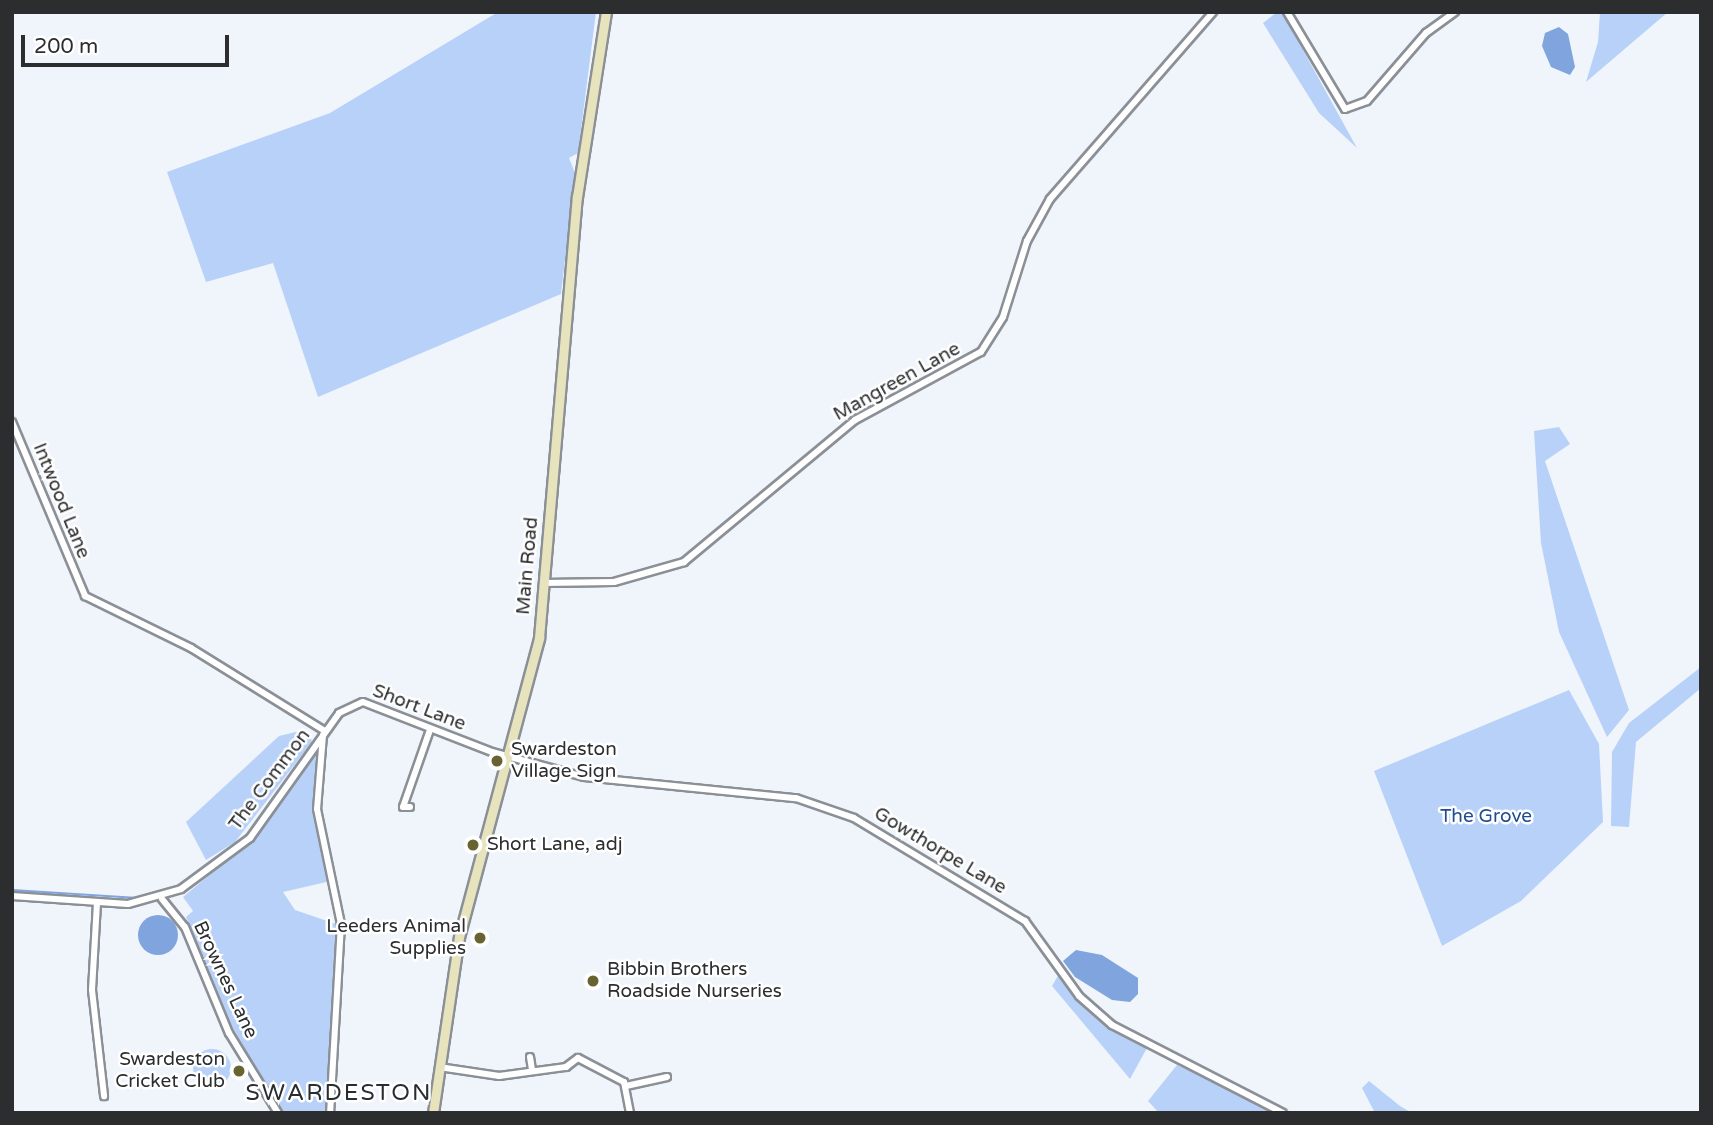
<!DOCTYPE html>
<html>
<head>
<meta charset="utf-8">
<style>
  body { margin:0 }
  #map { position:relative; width:1713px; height:1125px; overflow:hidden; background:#f0f5fc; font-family:"Varela Round",sans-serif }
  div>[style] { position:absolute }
  .green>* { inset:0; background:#b8d1f8 }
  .round { border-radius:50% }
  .water>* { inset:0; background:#80a4dd }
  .stream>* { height:2px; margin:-1px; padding:0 1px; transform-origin:1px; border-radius:1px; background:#80a4dd }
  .roads { filter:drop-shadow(2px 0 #8b9097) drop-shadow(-2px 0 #8b9097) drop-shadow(0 2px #8b9097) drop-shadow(0 -2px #8b9097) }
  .street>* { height:6px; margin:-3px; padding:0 3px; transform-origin:3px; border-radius:3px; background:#fff }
  .secondary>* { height:9px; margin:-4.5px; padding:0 4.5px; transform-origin:4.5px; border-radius:4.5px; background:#e6e3bd }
  .dots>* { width:19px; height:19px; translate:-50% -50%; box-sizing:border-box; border:4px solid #fff; border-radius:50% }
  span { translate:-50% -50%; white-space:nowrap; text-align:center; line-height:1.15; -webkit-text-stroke:5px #fff; paint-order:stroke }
  .street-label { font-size:19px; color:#2b2d2f }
  .poi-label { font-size:19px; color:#2b2d2f }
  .left { translate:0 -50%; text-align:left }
  .right { translate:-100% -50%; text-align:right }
  .park-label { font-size:19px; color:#214d91 }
  .quarter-label { font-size:23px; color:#292d32; letter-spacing:2px }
  .frame { position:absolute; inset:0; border:14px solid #2b2d2f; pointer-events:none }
  .scale { position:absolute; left:21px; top:35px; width:208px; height:32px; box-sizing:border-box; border:4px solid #2b2d2f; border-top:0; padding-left:9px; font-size:21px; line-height:24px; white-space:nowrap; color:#2b2d2f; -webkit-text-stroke:5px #fff; paint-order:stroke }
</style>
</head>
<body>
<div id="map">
  <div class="green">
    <i style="clip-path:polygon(498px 12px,596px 12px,578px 153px,569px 158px,575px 173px,561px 294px,318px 397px,273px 263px,206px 282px,167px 172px,330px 113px)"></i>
    <i style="clip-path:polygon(1277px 12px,1282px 12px,1357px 148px,1319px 113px,1263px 23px)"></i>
    <i style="clip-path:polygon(1600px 12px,1668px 12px,1586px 82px,1598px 42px)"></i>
    <i style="clip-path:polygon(1559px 427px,1570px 444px,1545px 461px,1629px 710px,1607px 737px,1559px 632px,1541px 543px,1534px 431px)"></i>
    <i style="clip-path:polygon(1701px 667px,1701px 688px,1636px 742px,1629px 827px,1611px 826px,1612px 752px,1629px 723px)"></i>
    <i style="clip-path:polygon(1569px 690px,1599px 744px,1603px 822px,1521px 901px,1442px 946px,1374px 771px)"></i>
    <i style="clip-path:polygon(296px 732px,310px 735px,312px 742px,235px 842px,206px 860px,186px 822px,279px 736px)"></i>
    <i style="clip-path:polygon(322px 742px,313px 805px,331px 881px,283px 892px,295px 910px,339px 925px,327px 1113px,282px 1113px,215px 997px,186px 917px,193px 911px,183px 897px,254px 838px)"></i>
    <i style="clip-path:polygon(1059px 974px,1092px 1014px,1147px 1048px,1130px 1079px,1052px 986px)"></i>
    <i class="round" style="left:193px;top:1049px;width:38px;height:38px"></i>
    <i style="clip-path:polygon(1177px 1065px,1259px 1102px,1275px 1113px,1159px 1113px,1148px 1101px)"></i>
    <i style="clip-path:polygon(1369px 1081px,1400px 1106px,1412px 1113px,1375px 1113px,1362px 1088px)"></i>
  </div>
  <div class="water">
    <i style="clip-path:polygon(1559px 27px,1568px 34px,1575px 67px,1570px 75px,1551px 67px,1542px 46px,1545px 33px)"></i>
    <i class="round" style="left:138px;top:915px;width:40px;height:40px"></i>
    <i style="clip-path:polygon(1076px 950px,1102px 955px,1138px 978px,1138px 994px,1130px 1002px,1112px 1000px,1075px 977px,1063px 961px)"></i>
  </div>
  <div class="stream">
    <i style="left:12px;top:890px;width:126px;rotate:3.6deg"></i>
  </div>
  <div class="roads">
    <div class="street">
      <i style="left:1287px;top:12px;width:113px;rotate:59.1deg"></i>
      <i style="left:1345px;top:109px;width:23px;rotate:-20deg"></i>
      <i style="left:1367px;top:101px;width:90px;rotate:-49.1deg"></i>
      <i style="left:1426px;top:33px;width:36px;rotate:-36deg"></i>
      <i style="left:12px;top:422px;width:189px;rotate:67.2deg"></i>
      <i style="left:85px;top:596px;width:118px;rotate:26.1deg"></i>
      <i style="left:191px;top:648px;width:158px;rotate:31.8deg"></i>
      <i style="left:543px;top:583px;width:71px;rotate:-0.8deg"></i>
      <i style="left:614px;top:582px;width:73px;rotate:-15.9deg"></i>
      <i style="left:684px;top:562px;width:222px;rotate:-39.7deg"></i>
      <i style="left:855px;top:420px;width:143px;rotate:-28.4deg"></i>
      <i style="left:981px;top:352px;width:41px;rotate:-57.8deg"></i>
      <i style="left:1003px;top:317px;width:80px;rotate:-72.5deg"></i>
      <i style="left:1027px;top:241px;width:48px;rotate:-61.3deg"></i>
      <i style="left:1050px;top:199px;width:248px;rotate:-48.9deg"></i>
      <i style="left:323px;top:735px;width:74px;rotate:94.6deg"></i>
      <i style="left:317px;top:809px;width:117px;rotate:78.2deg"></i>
      <i style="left:341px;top:924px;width:189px;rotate:93.3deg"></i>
      <i style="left:410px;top:807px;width:7px;rotate:180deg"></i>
      <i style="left:403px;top:807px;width:82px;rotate:-70.7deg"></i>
      <i style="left:12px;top:896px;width:116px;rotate:3.9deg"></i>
      <i style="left:128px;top:904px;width:55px;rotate:-15.8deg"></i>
      <i style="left:181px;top:889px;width:86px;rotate:-36.5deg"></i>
      <i style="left:250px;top:838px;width:153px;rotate:-54.5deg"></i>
      <i style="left:339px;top:713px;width:26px;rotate:-25deg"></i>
      <i style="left:363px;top:702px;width:138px;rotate:21.2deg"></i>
      <i style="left:492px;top:752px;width:95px;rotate:15.2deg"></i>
      <i style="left:584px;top:777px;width:213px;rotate:5.7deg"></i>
      <i style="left:796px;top:798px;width:61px;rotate:19deg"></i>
      <i style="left:854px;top:818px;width:200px;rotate:31.1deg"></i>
      <i style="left:1025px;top:921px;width:92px;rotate:54.2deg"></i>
      <i style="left:1079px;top:996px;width:44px;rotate:41.3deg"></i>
      <i style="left:1112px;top:1025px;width:192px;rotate:27.2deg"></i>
      <i style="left:162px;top:899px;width:36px;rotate:51deg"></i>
      <i style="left:185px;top:927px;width:115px;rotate:67.5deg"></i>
      <i style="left:229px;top:1033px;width:94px;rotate:58.5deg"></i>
      <i style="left:97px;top:903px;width:87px;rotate:93.3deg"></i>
      <i style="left:92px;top:990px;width:107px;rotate:83.5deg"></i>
      <i style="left:530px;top:1057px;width:12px;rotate:81deg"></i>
      <i style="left:439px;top:1067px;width:61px;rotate:8.5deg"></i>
      <i style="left:499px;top:1076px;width:68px;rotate:-7.7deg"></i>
      <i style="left:566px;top:1067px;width:15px;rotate:-37deg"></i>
      <i style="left:578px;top:1058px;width:52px;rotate:27.6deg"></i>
      <i style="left:624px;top:1082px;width:32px;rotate:79deg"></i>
      <i style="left:626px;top:1086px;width:42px;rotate:-12.4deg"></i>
    </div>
    <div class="secondary">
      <i style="left:433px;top:1113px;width:178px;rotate:-81.6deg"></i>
      <i style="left:459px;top:937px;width:310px;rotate:-75deg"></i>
      <i style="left:539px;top:638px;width:443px;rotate:-85.1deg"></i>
      <i style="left:577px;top:197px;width:187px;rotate:-81.1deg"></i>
    </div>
  </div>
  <div class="dots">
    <i style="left:497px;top:761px;background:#676431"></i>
    <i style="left:473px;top:845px;background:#676431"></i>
    <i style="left:480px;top:938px;background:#676431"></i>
    <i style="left:593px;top:981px;background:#676431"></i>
    <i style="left:239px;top:1071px;background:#676431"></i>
  </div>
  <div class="street-label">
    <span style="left:897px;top:382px;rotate:-29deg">Mangreen Lane</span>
    <span style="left:61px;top:501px;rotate:68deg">Intwood Lane</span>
    <span style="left:528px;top:566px;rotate:-85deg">Main Road</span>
    <span style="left:419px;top:708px;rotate:21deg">Short Lane</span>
    <span style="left:270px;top:780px;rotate:-53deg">The Common</span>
    <span style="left:940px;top:851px;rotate:31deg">Gowthorpe Lane</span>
    <span style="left:225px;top:980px;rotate:65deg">Brownes Lane</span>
  </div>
  <div class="poi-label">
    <span class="left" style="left:511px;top:761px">Swardeston<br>Village Sign</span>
    <span class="left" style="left:487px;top:845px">Short Lane, adj</span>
    <span class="right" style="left:466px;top:938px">Leeders Animal<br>Supplies</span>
    <span class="left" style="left:607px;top:981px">Bibbin Brothers<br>Roadside Nurseries</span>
    <span class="right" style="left:225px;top:1071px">Swardeston<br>Cricket Club</span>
  </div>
  <div class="park-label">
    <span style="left:1486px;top:817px">The Grove</span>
  </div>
  <div class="quarter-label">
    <span style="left:339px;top:1093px">SWARDESTON</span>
  </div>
  <div class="frame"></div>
  <div class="scale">200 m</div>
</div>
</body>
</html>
